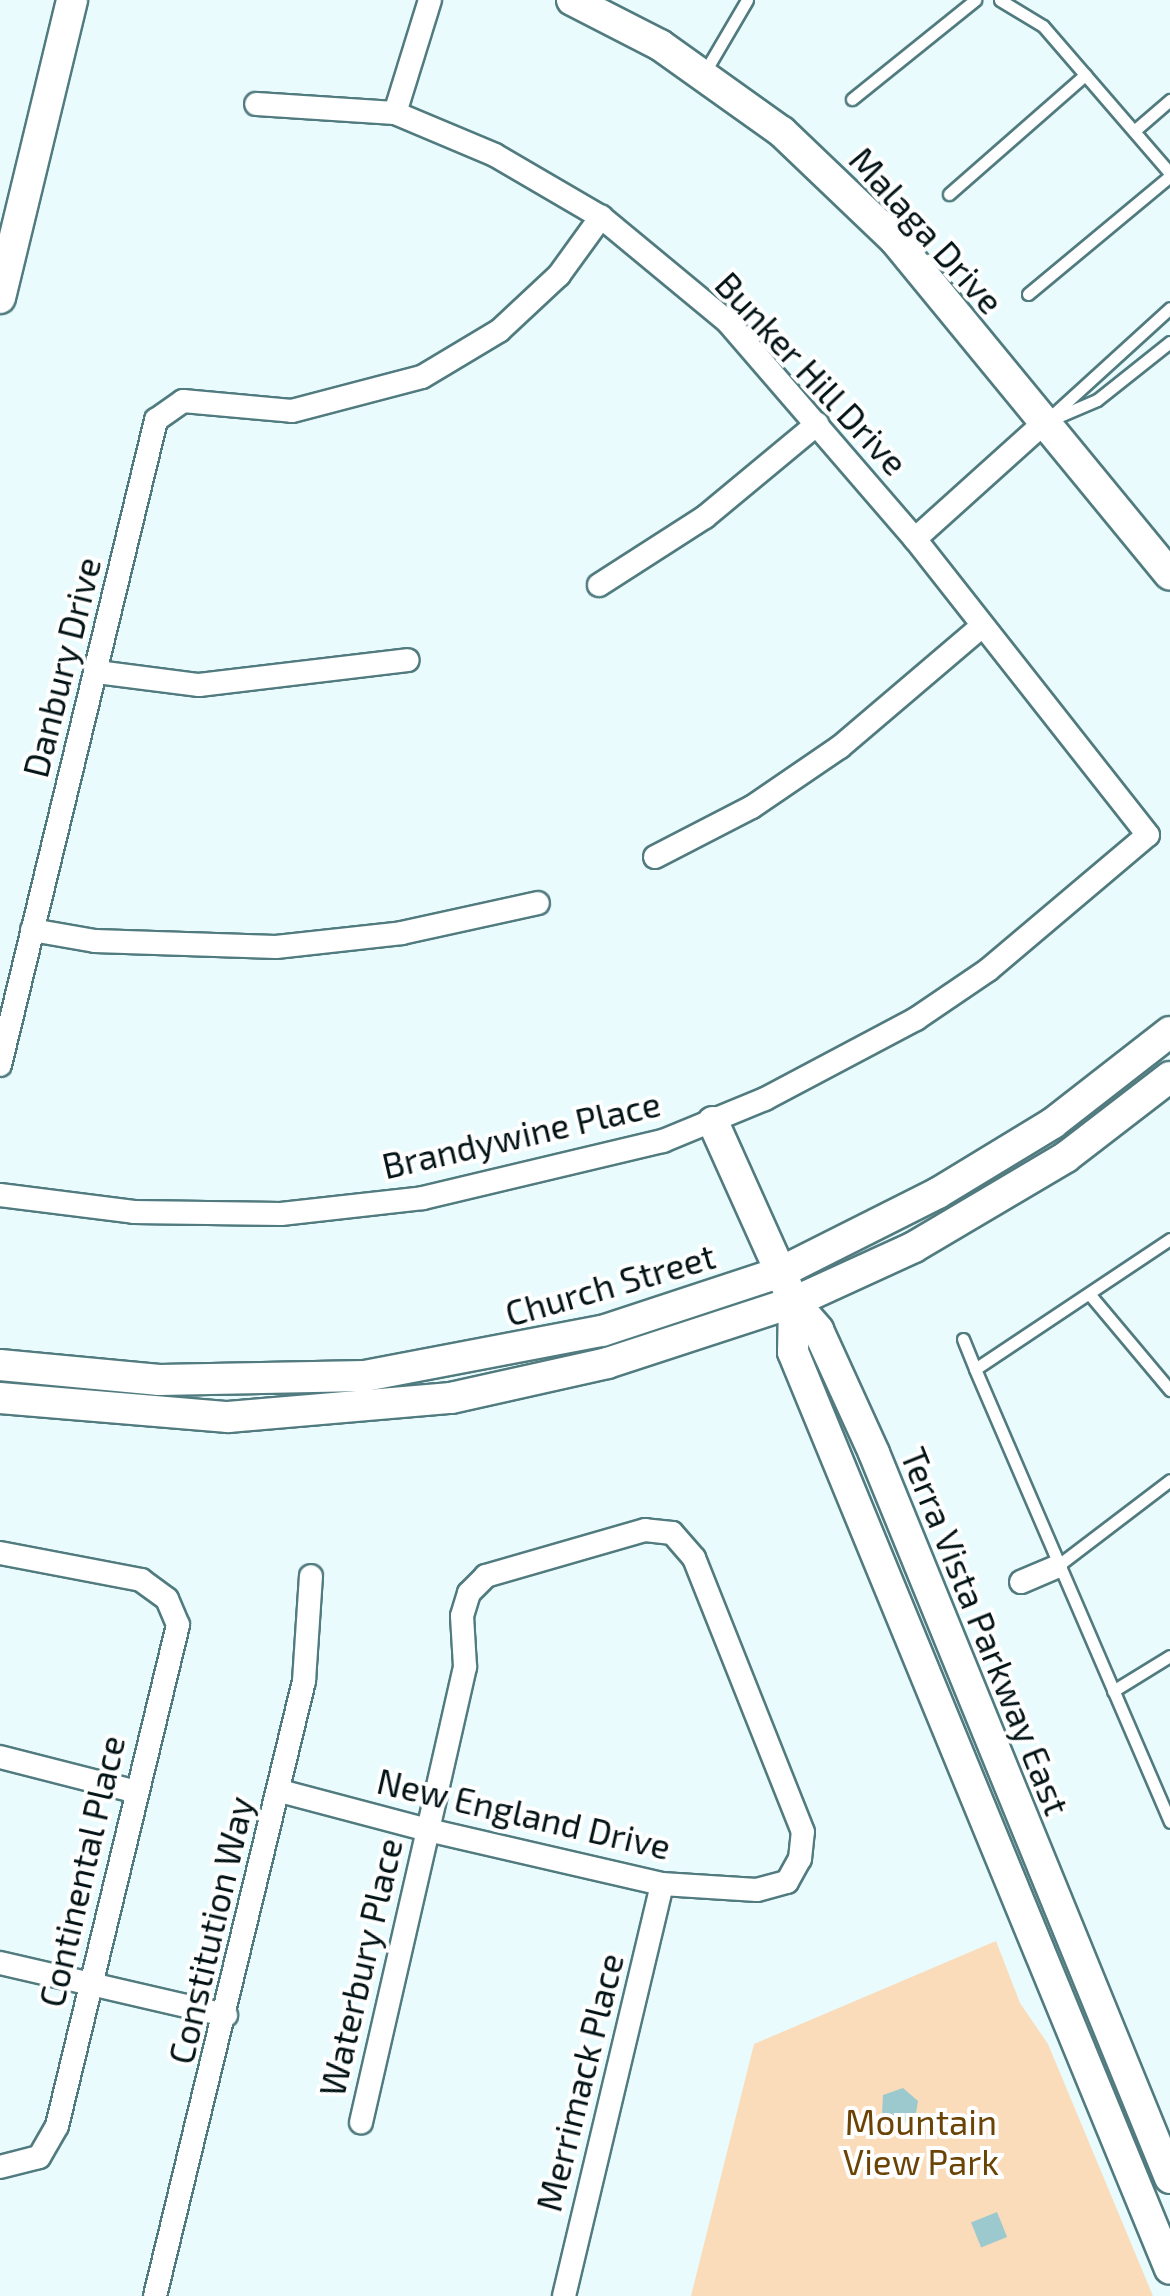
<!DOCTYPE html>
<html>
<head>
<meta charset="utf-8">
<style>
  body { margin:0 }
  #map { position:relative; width:1170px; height:2296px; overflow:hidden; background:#e9fbfd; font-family:"Exo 2",sans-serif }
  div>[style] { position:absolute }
  .green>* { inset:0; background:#fadcba }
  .building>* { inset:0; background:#9cc9cd; transform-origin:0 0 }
  .roads { filter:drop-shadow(2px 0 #517b7f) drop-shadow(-2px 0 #517b7f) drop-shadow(0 2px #517b7f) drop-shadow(0 -2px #517b7f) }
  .lane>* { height:11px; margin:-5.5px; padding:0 5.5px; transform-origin:5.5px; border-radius:5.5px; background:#fff }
  .street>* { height:22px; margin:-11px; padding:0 11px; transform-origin:11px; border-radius:11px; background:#fff }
  .secondary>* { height:30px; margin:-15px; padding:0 15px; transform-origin:15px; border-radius:15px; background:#fff }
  span { translate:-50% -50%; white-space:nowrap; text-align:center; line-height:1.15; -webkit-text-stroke:8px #fff; paint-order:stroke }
  .street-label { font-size:35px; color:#031315 }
  .park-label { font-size:35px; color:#6b4405 }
</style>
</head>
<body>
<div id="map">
  <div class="green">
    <i style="clip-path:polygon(996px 1941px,1020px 2003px,1048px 2044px,1153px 2296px,691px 2296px,754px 2044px)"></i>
  </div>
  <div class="building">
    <i style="clip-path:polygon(903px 2088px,918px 2101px,915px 2119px,897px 2126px,882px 2115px,883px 2095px)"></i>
    <i style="left:997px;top:2212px;width:27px;height:28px;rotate:68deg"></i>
  </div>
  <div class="roads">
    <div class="lane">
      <i style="left:1000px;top:0;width:50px;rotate:31.2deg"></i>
      <i style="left:1043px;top:26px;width:194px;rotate:49.2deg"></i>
      <i style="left:703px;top:75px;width:87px;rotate:-59.6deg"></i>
      <i style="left:852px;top:99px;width:158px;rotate:-38.8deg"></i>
      <i style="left:1134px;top:131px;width:48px;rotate:-40.7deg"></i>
      <i style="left:949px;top:194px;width:181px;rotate:-41.2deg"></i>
      <i style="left:1028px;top:294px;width:185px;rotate:-39.7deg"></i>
      <i style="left:1047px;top:420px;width:166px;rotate:-42.3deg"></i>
      <i style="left:1048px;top:421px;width:53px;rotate:-23.2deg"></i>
      <i style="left:1097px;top:400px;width:93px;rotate:-38.5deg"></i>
      <i style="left:1170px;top:1239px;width:234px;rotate:146.3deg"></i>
      <i style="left:975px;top:1369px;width:493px;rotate:66.7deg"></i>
      <i style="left:1091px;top:1296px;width:123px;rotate:50deg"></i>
      <i style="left:963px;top:1339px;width:32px;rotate:68deg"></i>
      <i style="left:1056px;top:1567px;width:143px;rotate:-37.3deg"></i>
      <i style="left:1113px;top:1691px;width:67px;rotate:-31.6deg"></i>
    </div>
    <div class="street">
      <i style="left:395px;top:113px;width:118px;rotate:-72.8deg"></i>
      <i style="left:915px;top:539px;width:173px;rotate:-42deg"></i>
      <i style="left:599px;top:585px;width:126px;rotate:-32.7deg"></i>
      <i style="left:705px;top:517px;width:146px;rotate:-39.7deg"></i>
      <i style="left:97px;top:672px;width:103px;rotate:7.3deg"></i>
      <i style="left:199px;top:685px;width:210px;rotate:-6.8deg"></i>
      <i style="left:655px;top:857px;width:109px;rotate:-27.3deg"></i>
      <i style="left:752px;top:807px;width:107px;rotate:-34.3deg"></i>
      <i style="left:840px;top:747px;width:187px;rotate:-40.4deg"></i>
      <i style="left:32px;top:930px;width:64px;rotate:9.9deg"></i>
      <i style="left:95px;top:941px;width:181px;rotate:1.9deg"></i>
      <i style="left:276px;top:947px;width:127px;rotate:-6.3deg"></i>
      <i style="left:402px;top:933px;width:139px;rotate:-12.4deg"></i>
      <i style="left:0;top:1065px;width:664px;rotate:-76.4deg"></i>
      <i style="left:156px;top:420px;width:33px;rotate:-35deg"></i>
      <i style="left:183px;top:401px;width:109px;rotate:5.2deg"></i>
      <i style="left:292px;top:411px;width:134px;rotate:-14.7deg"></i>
      <i style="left:422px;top:377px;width:90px;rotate:-30.9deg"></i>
      <i style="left:499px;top:331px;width:82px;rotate:-43deg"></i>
      <i style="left:559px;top:275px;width:72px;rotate:-54.1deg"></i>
      <i style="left:0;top:1195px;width:135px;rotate:7.2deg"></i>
      <i style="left:134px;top:1212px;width:147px;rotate:0.8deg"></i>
      <i style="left:281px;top:1214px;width:143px;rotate:-6.4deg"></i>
      <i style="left:423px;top:1198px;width:247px;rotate:-13.4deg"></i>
      <i style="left:663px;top:1141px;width:110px;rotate:-22.4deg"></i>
      <i style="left:765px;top:1099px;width:171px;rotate:-27.9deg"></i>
      <i style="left:916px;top:1019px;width:87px;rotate:-34.2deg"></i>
      <i style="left:988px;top:970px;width:209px;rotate:-40.2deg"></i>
      <i style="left:1148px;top:835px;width:377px;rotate:-128.2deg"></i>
      <i style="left:915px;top:539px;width:286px;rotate:-130.8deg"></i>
      <i style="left:728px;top:322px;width:165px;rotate:-140.4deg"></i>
      <i style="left:601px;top:217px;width:123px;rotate:-149.7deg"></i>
      <i style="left:495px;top:155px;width:108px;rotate:-157.2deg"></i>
      <i style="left:395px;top:113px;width:139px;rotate:-176.3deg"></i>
      <i style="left:0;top:1553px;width:144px;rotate:10.8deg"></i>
      <i style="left:141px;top:1580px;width:32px;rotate:36deg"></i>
      <i style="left:167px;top:1599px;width:28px;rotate:67deg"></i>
      <i style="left:178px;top:1625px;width:515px;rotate:103.58deg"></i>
      <i style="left:57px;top:2126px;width:36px;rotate:120deg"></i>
      <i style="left:39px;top:2157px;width:40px;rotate:165.6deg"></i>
      <i style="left:1021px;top:1582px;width:38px;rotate:-23deg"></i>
      <i style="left:0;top:1757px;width:137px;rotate:14.3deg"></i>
      <i style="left:280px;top:1791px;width:153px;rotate:14.8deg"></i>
      <i style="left:428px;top:1830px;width:240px;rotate:13deg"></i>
      <i style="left:662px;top:1884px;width:95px;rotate:3.6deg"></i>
      <i style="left:757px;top:1890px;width:31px;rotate:-15deg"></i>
      <i style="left:787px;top:1882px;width:26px;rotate:-61deg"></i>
      <i style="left:800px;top:1859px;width:27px;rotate:-84deg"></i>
      <i style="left:803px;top:1832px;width:295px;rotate:-111.7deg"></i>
      <i style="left:694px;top:1558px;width:33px;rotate:-131deg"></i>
      <i style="left:672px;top:1533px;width:27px;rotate:-174deg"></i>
      <i style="left:645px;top:1530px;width:166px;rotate:163.9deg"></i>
      <i style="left:486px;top:1576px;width:24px;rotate:135deg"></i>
      <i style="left:469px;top:1593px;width:24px;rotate:107deg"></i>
      <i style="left:462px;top:1616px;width:51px;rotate:86.6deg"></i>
      <i style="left:465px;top:1667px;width:167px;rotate:102.8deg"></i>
      <i style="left:428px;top:1830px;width:300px;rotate:102.9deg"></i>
      <i style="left:0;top:1963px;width:232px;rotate:13deg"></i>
      <i style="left:155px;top:2296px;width:633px;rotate:-76.38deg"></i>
      <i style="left:304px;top:1681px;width:105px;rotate:-86.2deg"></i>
      <i style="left:564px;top:2296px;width:423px;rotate:-76.6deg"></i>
    </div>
    <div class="secondary">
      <i style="left:572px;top:0;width:99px;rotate:27.1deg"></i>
      <i style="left:660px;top:45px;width:150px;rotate:35.5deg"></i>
      <i style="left:782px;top:132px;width:156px;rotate:43.7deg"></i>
      <i style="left:895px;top:240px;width:433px;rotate:50.6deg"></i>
      <i style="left:0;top:298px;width:307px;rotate:-76.4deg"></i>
      <i style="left:713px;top:1122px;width:197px;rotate:65.8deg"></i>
      <i style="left:794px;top:1302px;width:37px;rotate:49deg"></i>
      <i style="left:818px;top:1330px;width:135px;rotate:65.5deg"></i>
      <i style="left:874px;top:1453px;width:783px;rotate:67.79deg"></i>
      <i style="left:794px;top:1302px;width:50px;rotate:91.1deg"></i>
      <i style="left:793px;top:1352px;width:991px;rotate:67.65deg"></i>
      <i style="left:0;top:1365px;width:160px;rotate:5.4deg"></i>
      <i style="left:159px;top:1380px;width:206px;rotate:-1.1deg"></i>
      <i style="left:365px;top:1376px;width:241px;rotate:-10.8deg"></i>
      <i style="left:602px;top:1331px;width:188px;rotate:-18.2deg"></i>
      <i style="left:781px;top:1272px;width:176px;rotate:-26.7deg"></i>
      <i style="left:938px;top:1193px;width:135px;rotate:-31.3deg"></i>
      <i style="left:1053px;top:1123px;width:148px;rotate:-37.9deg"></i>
      <i style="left:0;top:1398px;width:229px;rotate:4.8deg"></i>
      <i style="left:228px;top:1417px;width:224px;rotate:-4.9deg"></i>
      <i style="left:451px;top:1398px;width:160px;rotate:-12.6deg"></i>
      <i style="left:607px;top:1363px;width:197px;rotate:-18.1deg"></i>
      <i style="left:794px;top:1302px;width:132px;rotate:-24.6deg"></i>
      <i style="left:914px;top:1247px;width:177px;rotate:-30.6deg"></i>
      <i style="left:1066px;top:1157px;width:131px;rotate:-37.6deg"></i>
    </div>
  </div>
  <div class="street-label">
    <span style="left:927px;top:230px;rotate:48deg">Malaga Drive</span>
    <span style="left:812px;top:373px;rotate:47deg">Bunker Hill Drive</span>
    <span style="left:61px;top:667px;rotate:-76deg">Danbury Drive</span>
    <span style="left:521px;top:1134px;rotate:-13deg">Brandywine Place</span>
    <span style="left:610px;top:1284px;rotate:-16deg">Church Street</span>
    <span style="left:986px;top:1631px;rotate:68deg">Terra Vista Parkway East</span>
    <span style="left:524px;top:1813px;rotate:13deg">New England Drive</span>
    <span style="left:81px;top:1871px;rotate:-77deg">Continental Place</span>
    <span style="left:210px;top:1930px;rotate:-77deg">Constitution Way</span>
    <span style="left:360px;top:1967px;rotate:-77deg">Waterbury Place</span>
    <span style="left:579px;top:2082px;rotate:-76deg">Merrimack Place</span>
  </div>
  <div class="park-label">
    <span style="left:921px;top:2141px">Mountain<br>View Park</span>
  </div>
</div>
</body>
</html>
